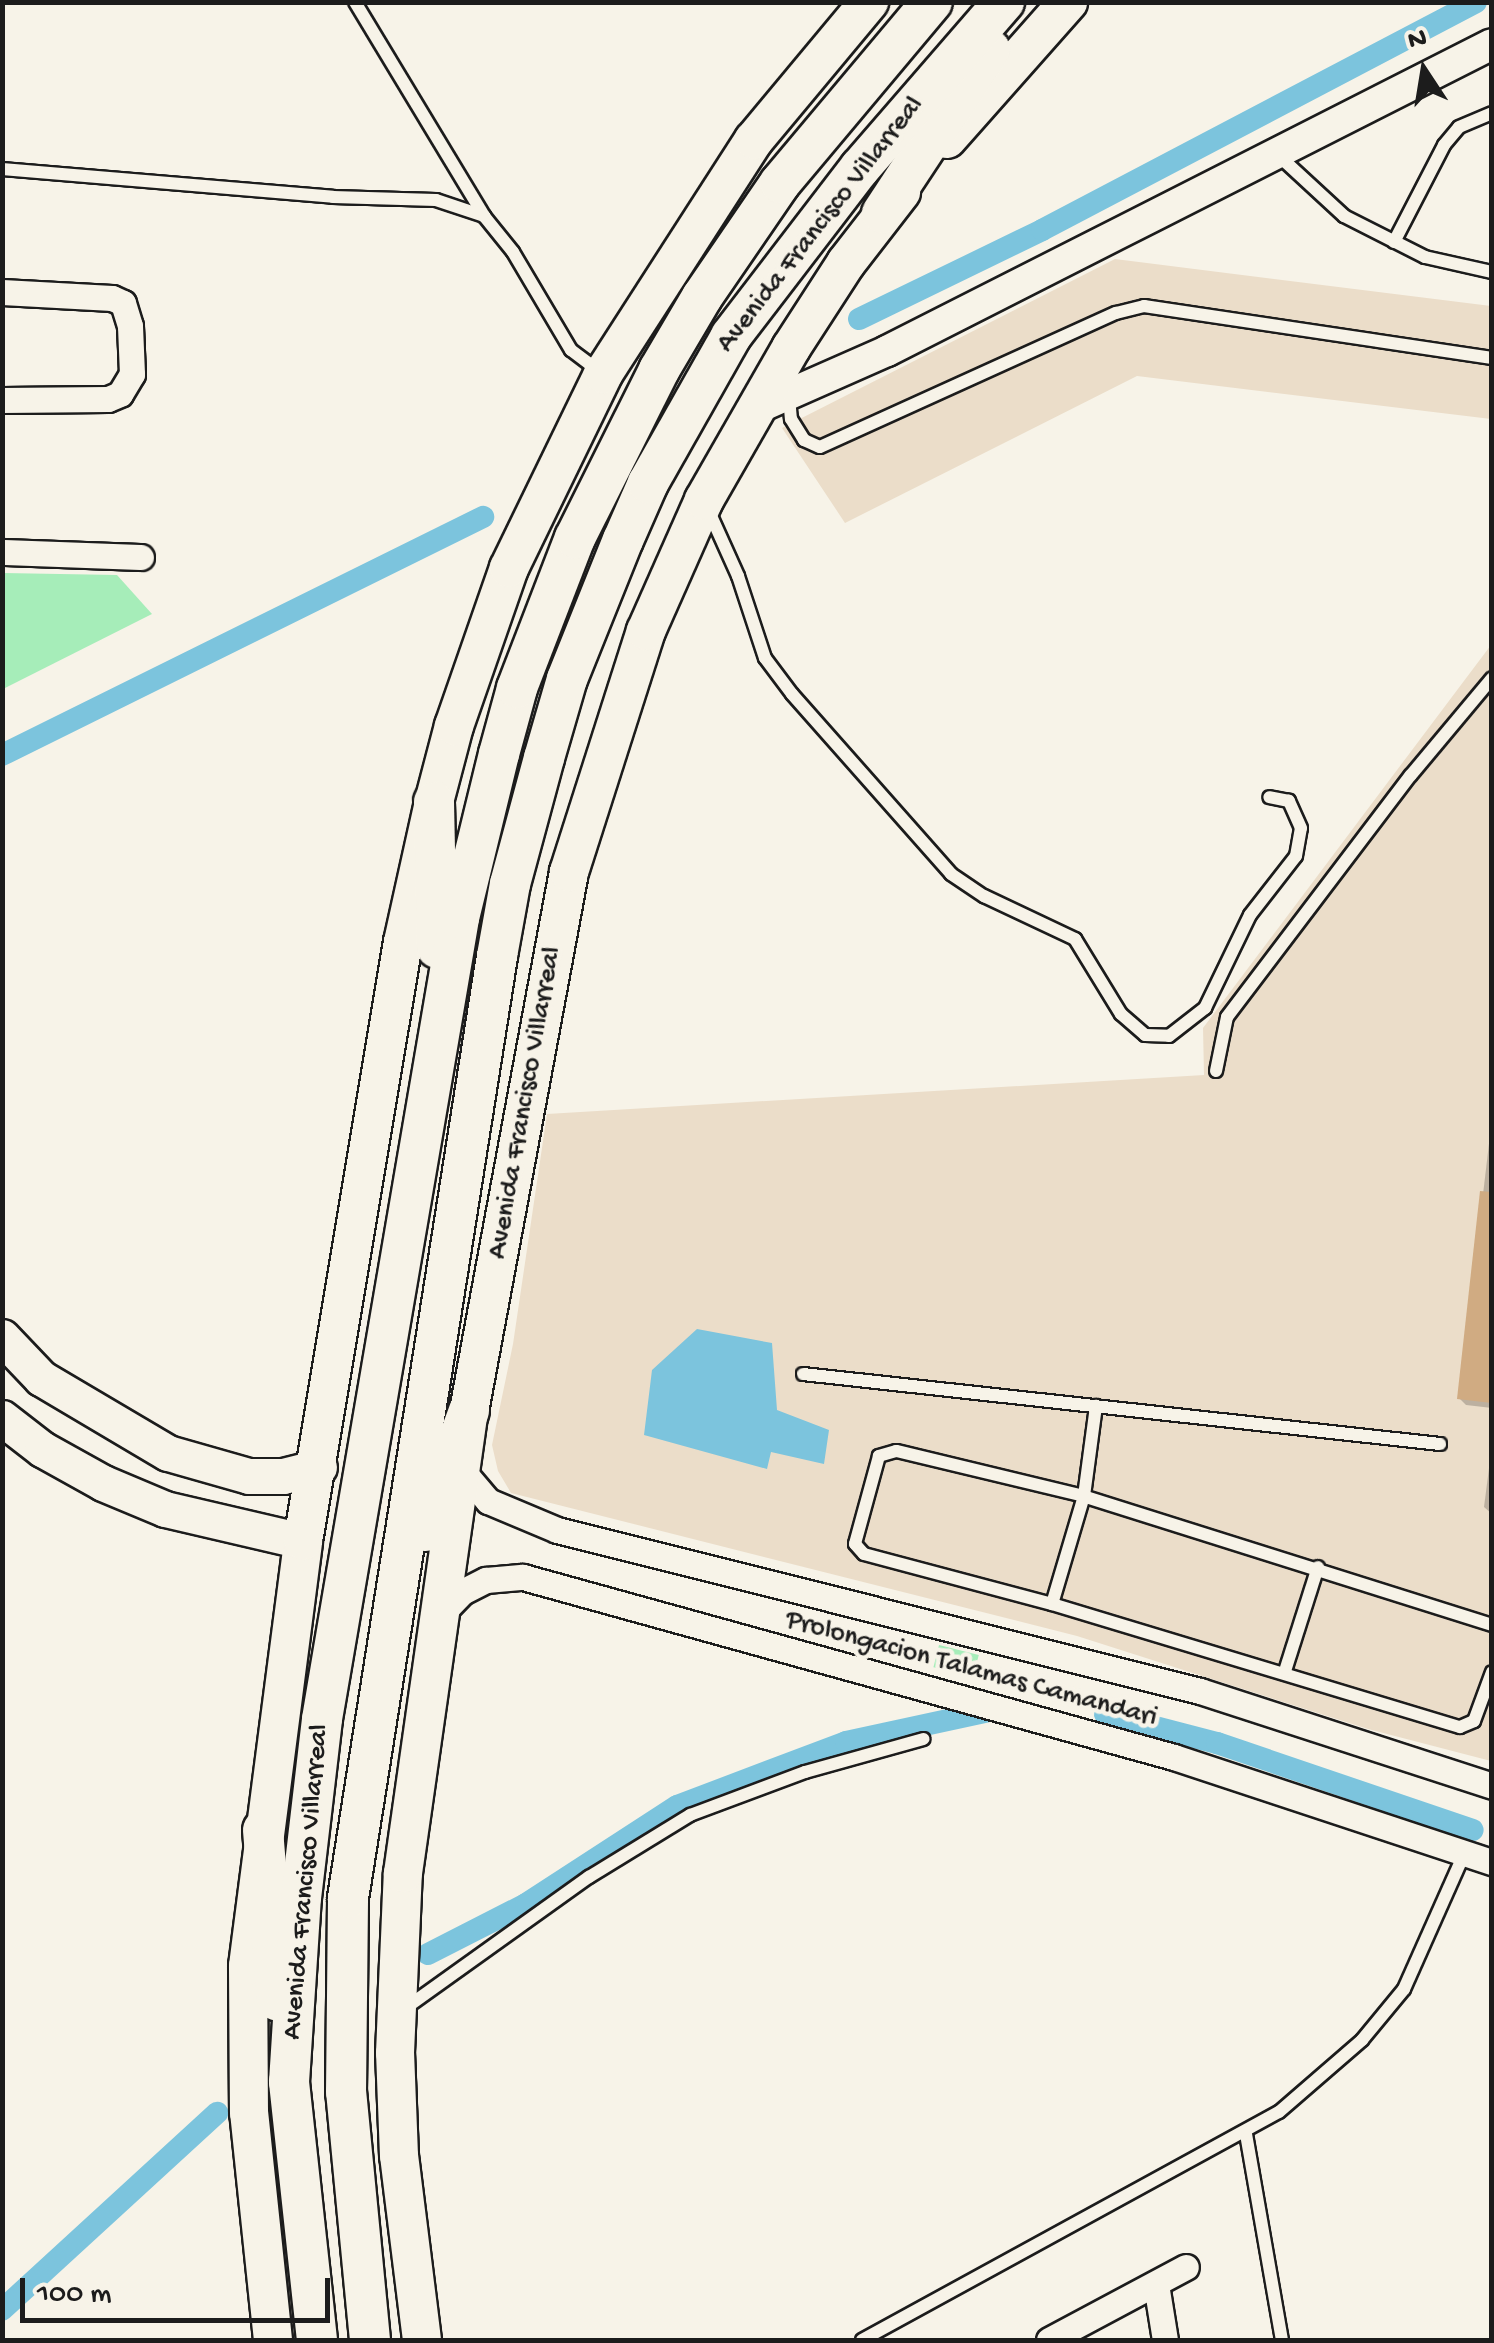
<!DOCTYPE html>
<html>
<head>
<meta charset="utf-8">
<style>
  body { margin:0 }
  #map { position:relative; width:1494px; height:2343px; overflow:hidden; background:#f7f3e8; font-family:"Gochi Hand",sans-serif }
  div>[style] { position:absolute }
  .built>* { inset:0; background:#ebddc9 }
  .green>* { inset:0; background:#a6edb9; transform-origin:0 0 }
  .water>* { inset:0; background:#7cc4dd }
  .shadow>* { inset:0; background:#0003 }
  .canal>* { height:22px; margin:-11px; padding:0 11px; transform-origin:11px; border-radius:11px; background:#7cc4dd }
  .building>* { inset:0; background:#d0ab82 }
  .roads { filter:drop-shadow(2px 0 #1c1c1c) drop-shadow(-2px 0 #1c1c1c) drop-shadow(0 2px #1c1c1c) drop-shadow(0 -2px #1c1c1c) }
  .service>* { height:12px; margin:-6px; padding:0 6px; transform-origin:6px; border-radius:6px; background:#f7f3e8 }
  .minor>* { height:25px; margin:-12.5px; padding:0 12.5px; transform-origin:12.5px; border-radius:12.5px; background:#f7f3e8 }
  .tertiary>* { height:30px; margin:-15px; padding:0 15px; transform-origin:15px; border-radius:15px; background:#f7f3e8 }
  .secondary>* { height:35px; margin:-17.5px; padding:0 17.5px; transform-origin:17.5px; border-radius:17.5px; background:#f7f3e8 }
  .primary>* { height:38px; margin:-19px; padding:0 19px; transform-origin:19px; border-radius:19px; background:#f7f3e8 }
  .trunk>* { height:40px; margin:-20px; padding:0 20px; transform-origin:20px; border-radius:20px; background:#f7f3e8 }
  span { translate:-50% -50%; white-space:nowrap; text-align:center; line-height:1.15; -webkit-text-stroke:9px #f7f3e8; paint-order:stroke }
  .street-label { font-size:28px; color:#1c1c1c }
  .frame { position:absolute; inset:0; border:5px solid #1c1c1c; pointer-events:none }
  .north { position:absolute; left:1374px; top:20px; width:100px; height:100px; -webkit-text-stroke:8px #f7f3e8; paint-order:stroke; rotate:348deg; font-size:28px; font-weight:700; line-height:40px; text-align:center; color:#1c1c1c }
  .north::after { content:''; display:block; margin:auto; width:35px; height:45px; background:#1c1c1c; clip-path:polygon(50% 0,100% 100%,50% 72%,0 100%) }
  .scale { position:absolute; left:20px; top:2278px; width:310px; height:45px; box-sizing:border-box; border:5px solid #1c1c1c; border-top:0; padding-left:12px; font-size:30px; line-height:35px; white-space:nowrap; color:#1c1c1c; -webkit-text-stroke:8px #f7f3e8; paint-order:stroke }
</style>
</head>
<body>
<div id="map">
  <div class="built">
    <i style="clip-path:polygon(1115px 259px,1491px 306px,1491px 419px,1137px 376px,845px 523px,782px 428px)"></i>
    <i style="clip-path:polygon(1491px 645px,1491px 1761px,1368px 1729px,1077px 1636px,511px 1493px,498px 1471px,492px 1445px,513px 1344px,547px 1114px,1204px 1075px,1203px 1028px)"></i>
  </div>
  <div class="green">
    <i style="clip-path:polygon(3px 573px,117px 575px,152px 614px,3px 689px)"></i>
    <i style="left:939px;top:1645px;width:41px;height:23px;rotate:14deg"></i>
  </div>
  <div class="water">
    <i style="clip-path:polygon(697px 1329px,772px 1343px,777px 1410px,829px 1430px,824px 1464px,771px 1452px,767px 1469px,644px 1435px,652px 1370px)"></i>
  </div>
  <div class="shadow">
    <i style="clip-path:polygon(1492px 1118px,1492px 1408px,1466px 1405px,1459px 1398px)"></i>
    <i style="clip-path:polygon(1492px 1445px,1492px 1514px,1484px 1507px)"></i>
  </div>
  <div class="canal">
    <i style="left:859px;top:319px;width:203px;rotate:-25.9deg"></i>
    <i style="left:1042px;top:230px;width:490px;rotate:-27.7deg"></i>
    <i style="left:2px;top:755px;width:537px;rotate:-26.33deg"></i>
    <i style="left:1105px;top:1714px;width:116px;rotate:14.5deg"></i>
    <i style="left:1217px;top:1743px;width:270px;rotate:18.8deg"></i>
    <i style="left:428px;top:1954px;width:110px;rotate:-27deg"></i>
    <i style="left:526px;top:1904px;width:180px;rotate:-33deg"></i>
    <i style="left:677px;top:1806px;width:181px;rotate:-20.7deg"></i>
    <i style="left:846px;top:1742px;width:142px;rotate:-12.2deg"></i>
    <i style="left:2px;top:2310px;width:292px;rotate:-42.5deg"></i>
  </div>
  <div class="building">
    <i style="clip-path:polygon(1480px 1191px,1492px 1192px,1492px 1403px,1457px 1399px)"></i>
  </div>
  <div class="roads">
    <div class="service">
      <i style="left:355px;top:2px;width:250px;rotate:58.9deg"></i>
      <i style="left:1278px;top:155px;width:90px;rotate:42.7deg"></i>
      <i style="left:1344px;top:216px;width:91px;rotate:26.8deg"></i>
      <i style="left:1425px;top:257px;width:69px;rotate:12.6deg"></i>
      <i style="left:2px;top:169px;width:332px;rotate:4.8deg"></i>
      <i style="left:333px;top:197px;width:103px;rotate:1.7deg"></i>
      <i style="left:436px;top:200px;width:51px;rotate:18.4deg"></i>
      <i style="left:484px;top:216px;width:46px;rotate:51.1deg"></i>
      <i style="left:513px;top:252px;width:114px;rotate:59.4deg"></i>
      <i style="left:571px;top:350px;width:36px;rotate:37deg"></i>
      <i style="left:1394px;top:242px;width:109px;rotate:-62.7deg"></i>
      <i style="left:1444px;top:145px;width:23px;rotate:-50deg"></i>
      <i style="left:1459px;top:127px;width:36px;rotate:-23deg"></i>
      <i style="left:789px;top:397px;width:22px;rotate:85deg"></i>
      <i style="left:791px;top:419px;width:25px;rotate:58deg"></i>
      <i style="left:804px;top:440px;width:17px;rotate:24deg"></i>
      <i style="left:820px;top:447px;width:325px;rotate:-24.4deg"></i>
      <i style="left:1116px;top:313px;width:29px;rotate:-14deg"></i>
      <i style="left:1144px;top:306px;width:352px;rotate:8.5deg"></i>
      <i style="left:707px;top:507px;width:76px;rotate:65.8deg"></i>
      <i style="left:738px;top:576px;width:86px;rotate:71.8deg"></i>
      <i style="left:765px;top:658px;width:45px;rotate:53.1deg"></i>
      <i style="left:792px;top:694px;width:240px;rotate:48.5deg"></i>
      <i style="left:951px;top:874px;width:40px;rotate:34deg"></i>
      <i style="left:984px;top:896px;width:101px;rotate:25.3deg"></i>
      <i style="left:1075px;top:939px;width:88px;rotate:58.5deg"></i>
      <i style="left:1121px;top:1014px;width:32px;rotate:41deg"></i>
      <i style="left:1145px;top:1035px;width:24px;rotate:2deg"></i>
      <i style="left:1169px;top:1036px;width:46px;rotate:-37.9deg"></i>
      <i style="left:1205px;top:1008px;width:103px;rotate:-64.2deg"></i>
      <i style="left:1250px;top:915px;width:75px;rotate:-52.1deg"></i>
      <i style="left:1296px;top:856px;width:28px;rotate:-80deg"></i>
      <i style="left:1301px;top:828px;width:30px;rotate:-114deg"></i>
      <i style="left:1289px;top:801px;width:20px;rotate:-169deg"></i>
      <i style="left:1216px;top:1071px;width:55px;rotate:-78.5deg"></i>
      <i style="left:1227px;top:1017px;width:304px;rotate:-52.8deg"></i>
      <i style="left:1411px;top:775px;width:126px;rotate:-50.1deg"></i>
      <i style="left:803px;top:1374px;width:641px;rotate:6.27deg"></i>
      <i style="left:1052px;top:1604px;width:113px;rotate:-73.5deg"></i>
      <i style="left:1084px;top:1496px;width:91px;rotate:-82.4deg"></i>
      <i style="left:1492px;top:1625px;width:428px;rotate:-162.5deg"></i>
      <i style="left:1084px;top:1496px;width:193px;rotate:-166.5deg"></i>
      <i style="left:896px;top:1451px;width:18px;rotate:164deg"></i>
      <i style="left:879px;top:1456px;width:91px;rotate:105.3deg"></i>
      <i style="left:855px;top:1544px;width:13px;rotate:48deg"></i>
      <i style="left:864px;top:1554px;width:195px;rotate:14.9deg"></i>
      <i style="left:1052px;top:1604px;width:426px;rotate:16.8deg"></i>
      <i style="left:1460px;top:1727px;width:15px;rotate:-23deg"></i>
      <i style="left:1474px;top:1721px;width:52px;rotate:-69.8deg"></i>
      <i style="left:1285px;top:1671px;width:109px;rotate:-72.4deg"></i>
      <i style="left:403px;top:2010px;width:229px;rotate:-35.6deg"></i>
      <i style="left:589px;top:1877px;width:119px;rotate:-31.5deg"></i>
      <i style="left:690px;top:1815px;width:123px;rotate:-20.5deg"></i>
      <i style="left:805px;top:1772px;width:123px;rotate:-15.6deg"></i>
      <i style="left:1246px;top:2134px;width:209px;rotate:80.1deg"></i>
      <i style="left:862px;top:2340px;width:475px;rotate:-28.7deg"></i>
      <i style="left:1279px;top:2112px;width:110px;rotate:-40.9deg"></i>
      <i style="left:1362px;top:2040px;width:66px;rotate:-50.5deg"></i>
      <i style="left:1404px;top:1989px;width:150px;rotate:-66deg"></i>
    </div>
    <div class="minor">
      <i style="left:2px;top:292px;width:110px;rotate:3.1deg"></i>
      <i style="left:112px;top:298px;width:12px;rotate:24deg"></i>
      <i style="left:123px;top:303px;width:24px;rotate:73deg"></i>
      <i style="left:130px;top:326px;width:48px;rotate:87.6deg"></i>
      <i style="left:132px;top:374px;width:23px;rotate:121deg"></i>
      <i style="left:120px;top:394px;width:13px;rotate:157deg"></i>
      <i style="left:108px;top:399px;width:106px;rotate:179.5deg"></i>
      <i style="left:2px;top:552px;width:139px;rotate:2.1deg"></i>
      <i style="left:461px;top:1469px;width:42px;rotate:49.8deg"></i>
      <i style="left:488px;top:1501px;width:75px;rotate:22.8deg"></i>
      <i style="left:557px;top:1530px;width:663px;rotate:14.06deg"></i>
      <i style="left:1200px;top:1691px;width:307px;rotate:18deg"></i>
      <i style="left:439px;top:1616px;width:33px;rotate:-46deg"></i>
      <i style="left:462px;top:1592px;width:27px;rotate:-27deg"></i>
      <i style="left:486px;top:1580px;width:37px;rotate:-5deg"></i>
      <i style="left:523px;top:1577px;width:675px;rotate:15.46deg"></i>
      <i style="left:1174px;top:1757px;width:335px;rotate:18.3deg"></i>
      <i style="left:1156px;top:2284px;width:57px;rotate:80.9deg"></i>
      <i style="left:1049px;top:2340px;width:155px;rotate:-28.1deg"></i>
    </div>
    <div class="tertiary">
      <i style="left:751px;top:411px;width:149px;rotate:-23.8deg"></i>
      <i style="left:887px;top:351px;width:678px;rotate:-26.9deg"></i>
    </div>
    <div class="secondary">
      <i style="left:2px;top:1337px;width:57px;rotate:46.4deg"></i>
      <i style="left:41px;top:1378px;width:147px;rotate:30.6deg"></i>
      <i style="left:168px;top:1453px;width:84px;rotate:15.9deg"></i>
      <i style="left:249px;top:1476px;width:34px"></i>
      <i style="left:283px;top:1476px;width:37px;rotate:-14deg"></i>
      <i style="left:2px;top:1418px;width:51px;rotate:37.8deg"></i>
      <i style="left:42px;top:1449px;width:70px;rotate:29.1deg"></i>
      <i style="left:103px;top:1483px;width:67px;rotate:22.8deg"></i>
      <i style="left:165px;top:1509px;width:142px;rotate:13.1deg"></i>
    </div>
    <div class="primary">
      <i style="left:947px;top:139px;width:183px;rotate:-48.5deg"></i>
      <i style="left:273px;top:2340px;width:228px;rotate:-96deg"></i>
      <i style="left:249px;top:2113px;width:147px;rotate:-90.4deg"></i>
      <i style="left:248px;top:1966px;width:429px;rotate:-82.6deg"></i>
      <i style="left:303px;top:1541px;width:607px;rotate:-80.52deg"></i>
      <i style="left:403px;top:942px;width:143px;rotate:-77.5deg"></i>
      <i style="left:434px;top:802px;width:79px;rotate:-75.3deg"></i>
      <i style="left:454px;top:726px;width:167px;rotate:-70.8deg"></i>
      <i style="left:509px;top:568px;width:216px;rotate:-64.1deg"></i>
      <i style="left:603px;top:374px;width:278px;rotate:-57.2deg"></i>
      <i style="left:754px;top:140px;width:180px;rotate:-50.2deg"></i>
      <i style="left:422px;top:2340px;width:185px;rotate:-97.1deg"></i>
      <i style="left:399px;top:2156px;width:103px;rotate:-92.2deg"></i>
      <i style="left:395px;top:2053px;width:180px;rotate:-87.5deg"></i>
      <i style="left:403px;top:1873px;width:467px;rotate:-81.9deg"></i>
      <i style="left:469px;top:1411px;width:548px;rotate:-79.49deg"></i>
      <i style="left:569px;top:872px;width:253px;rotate:-72.3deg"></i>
      <i style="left:646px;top:631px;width:143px;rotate:-66.1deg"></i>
      <i style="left:704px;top:500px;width:175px;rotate:-60.2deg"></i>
      <i style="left:791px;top:348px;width:101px;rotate:-57.1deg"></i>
      <i style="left:846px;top:263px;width:90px;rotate:-52.2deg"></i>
    </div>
    <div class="trunk">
      <i style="left:882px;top:213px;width:196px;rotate:-56.6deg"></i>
      <i style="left:434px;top:802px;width:146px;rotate:88.8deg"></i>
      <i style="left:425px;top:1531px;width:128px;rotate:-69.9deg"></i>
      <i style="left:263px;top:1830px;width:171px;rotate:85.3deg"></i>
      <i style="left:317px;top:2340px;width:260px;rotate:-96.2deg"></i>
      <i style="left:289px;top:2082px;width:184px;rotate:-86.3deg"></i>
      <i style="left:301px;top:1898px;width:180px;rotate:-83.3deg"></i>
      <i style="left:322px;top:1719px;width:813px;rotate:-80.29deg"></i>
      <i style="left:459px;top:918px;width:169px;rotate:-76.3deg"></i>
      <i style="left:499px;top:754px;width:68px;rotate:-74.7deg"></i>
      <i style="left:517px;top:688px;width:161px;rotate:-68.9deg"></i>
      <i style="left:575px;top:538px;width:188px;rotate:-63.4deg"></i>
      <i style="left:659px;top:370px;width:85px;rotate:-59.5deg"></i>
      <i style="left:702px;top:297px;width:138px;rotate:-55.6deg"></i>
      <i style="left:780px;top:183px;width:236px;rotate:-50deg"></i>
      <i style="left:370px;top:2340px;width:249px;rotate:-95.5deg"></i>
      <i style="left:346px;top:2092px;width:194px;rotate:-89.4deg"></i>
      <i style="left:348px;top:1898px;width:954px;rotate:-81.01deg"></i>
      <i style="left:497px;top:956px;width:73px;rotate:-79.8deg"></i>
      <i style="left:510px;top:884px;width:131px;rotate:-74.9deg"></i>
      <i style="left:544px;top:758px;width:82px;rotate:-73.8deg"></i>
      <i style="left:567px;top:679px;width:150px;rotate:-68.1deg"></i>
      <i style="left:623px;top:540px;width:62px;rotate:-66.3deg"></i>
      <i style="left:648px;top:483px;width:169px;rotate:-60.5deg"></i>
      <i style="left:731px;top:336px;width:212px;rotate:-52.5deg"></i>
      <i style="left:860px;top:168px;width:220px;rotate:-49.1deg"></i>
    </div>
  </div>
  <div class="street-label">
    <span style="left:821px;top:225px;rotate:-52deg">Avenida Francisco Villarreal</span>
    <span style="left:526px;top:1103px;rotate:-80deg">Avenida Francisco Villarreal</span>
    <span style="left:971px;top:1670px;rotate:15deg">Prolongacion Talamas Camandari</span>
    <span style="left:307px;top:1882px;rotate:-85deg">Avenida Francisco Villarreal</span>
  </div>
  <div class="frame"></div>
  <div class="north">N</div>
  <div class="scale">100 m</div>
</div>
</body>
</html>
